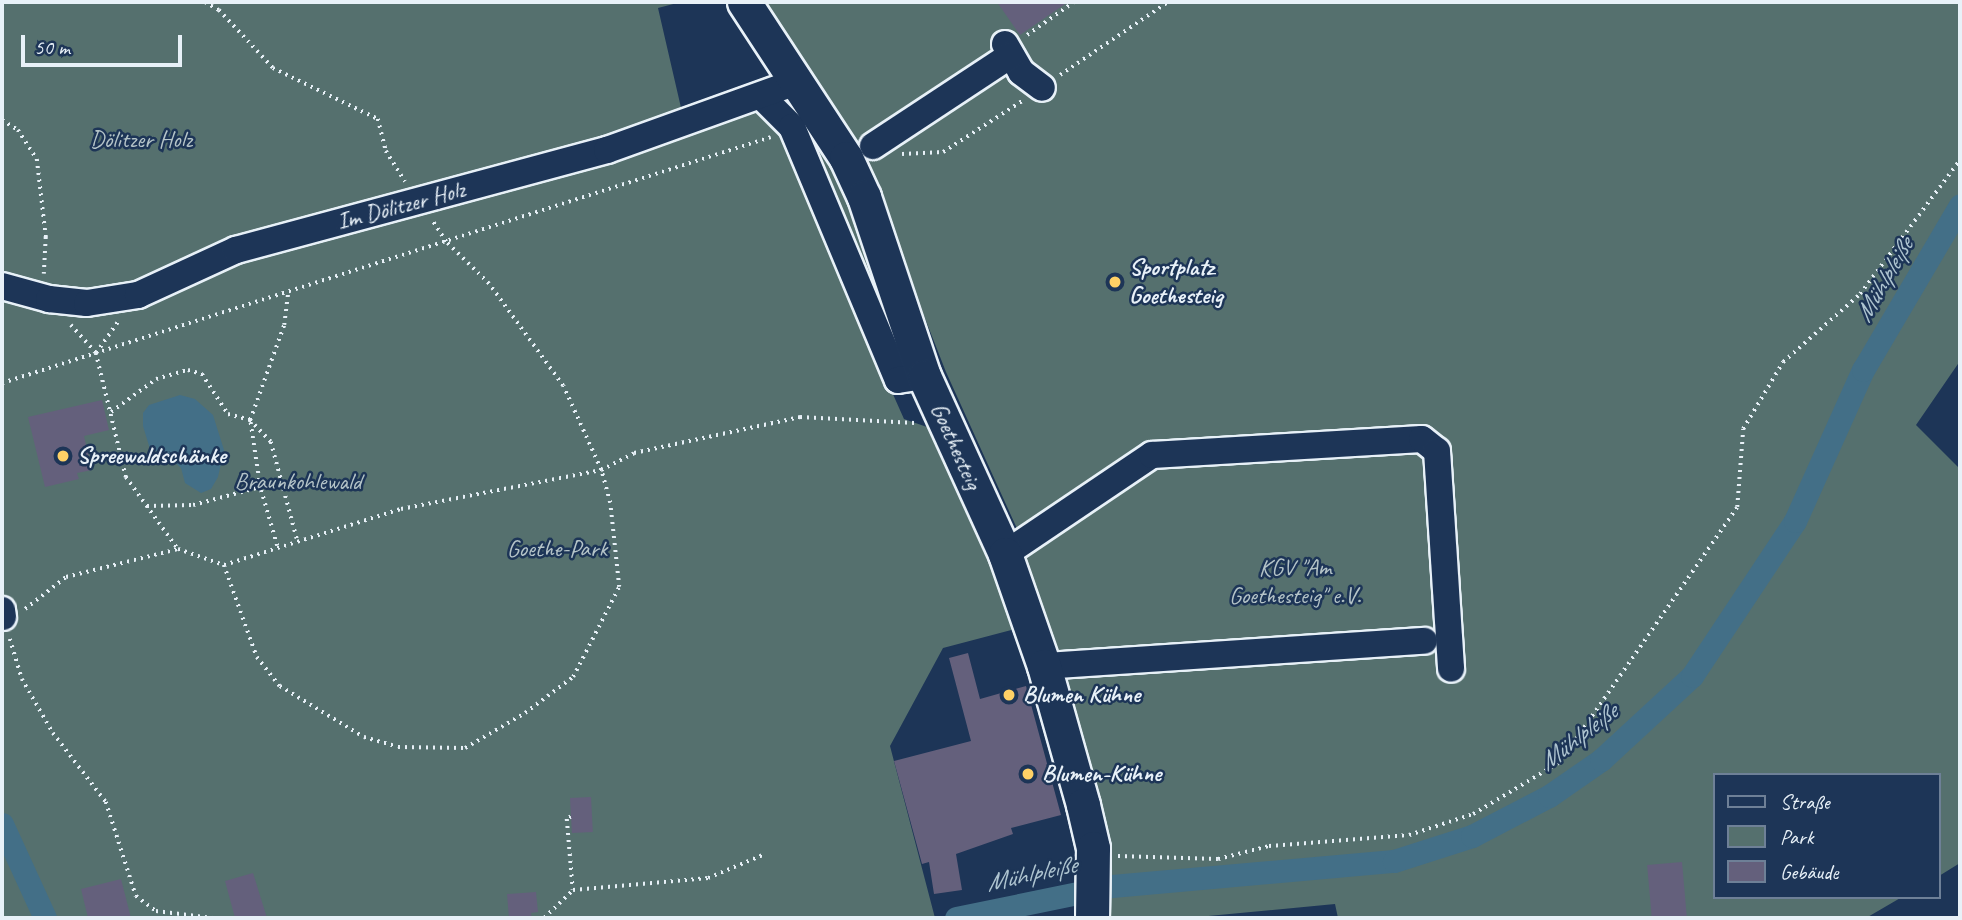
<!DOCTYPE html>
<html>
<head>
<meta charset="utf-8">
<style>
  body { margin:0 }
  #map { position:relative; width:1962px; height:920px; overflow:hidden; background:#1d3557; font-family:Caveat,sans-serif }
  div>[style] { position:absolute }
  .green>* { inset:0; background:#55706e }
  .water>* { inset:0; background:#436f87 }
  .canal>* { height:23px; margin:-11.5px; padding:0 11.5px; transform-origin:11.5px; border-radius:11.5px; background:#436f87 }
  .building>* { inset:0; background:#64607c; transform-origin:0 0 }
  .path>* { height:3.5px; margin-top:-1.75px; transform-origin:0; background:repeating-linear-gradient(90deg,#e8f1f8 0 2px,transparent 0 7px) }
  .roads { filter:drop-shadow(2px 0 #e8f1f8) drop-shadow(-2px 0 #e8f1f8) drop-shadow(0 2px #e8f1f8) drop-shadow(0 -2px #e8f1f8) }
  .minor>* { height:26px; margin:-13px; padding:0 13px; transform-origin:13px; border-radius:13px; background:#1d3557 }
  .major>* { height:33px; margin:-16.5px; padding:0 16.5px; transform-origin:16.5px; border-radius:16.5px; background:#1d3557 }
  .dots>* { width:19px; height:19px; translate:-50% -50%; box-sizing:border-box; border:4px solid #1d3557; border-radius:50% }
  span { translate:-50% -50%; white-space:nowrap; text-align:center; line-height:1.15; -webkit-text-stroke:5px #1d3557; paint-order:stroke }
  .park-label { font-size:24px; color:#b5c4c8 }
  .street-label { font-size:24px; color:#e8f1f8 }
  .poi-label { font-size:24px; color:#e8f1f8; font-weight:700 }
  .left { translate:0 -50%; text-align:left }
  .water-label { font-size:26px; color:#aec4d0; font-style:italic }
  .frame { position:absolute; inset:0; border:4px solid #e8f1f8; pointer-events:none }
  .legend { position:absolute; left:1713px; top:773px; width:228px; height:126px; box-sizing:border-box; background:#1d3557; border:2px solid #6e8097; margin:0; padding:9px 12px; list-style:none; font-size:21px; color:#e8f1f8 }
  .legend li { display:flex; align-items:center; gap:14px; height:35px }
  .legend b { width:35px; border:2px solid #6e8097 }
  .scale { position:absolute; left:21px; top:35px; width:161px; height:32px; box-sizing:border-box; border:4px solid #e8f1f8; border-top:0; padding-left:9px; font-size:21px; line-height:24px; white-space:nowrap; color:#e8f1f8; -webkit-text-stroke:5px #1d3557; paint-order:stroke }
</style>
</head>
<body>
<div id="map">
  <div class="green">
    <i style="clip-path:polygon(2px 2px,681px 2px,658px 8px,685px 125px,799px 81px,894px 294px,855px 309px,904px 419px,950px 435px,1030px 625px,943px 648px,890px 746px,935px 918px,2px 918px)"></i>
    <i style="clip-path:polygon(760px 2px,1960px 2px,1960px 361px,1916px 425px,1960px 469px,1960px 863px,1939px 876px,1939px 775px,1715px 775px,1715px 897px,1902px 897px,1866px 918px,1338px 918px,1335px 904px,1187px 918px,1110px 918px,1112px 886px,1107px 851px,1019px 533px,946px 372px,854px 137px)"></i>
  </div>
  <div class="water">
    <i style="clip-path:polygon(180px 395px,195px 399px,213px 415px,224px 450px,218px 477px,211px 489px,201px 493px,185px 483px,181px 468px,167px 455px,150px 449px,143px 426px,143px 413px,149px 405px)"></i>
  </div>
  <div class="canal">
    <i style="left:2px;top:824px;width:103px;rotate:65.4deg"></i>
    <i style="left:956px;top:918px;width:159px;rotate:-11.6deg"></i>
    <i style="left:1112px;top:886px;width:283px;rotate:-5.1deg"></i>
    <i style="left:1394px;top:861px;width:82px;rotate:-17.8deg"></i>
    <i style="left:1472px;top:836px;width:87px;rotate:-27.5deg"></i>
    <i style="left:1549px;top:796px;width:63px;rotate:-34.7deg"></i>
    <i style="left:1601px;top:760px;width:124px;rotate:-42.7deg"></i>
    <i style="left:1692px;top:676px;width:186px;rotate:-56.4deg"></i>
    <i style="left:1795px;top:521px;width:166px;rotate:-65.8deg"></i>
    <i style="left:1863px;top:370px;width:191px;rotate:-59.5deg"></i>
  </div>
  <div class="building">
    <i style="clip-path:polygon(997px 2px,1068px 2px,1020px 35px)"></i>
    <i style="clip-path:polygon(102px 400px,109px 430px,84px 436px,92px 470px,77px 473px,79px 479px,45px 487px,28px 417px)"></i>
    <i style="clip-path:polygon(968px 653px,980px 699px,1026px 686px,1061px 815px,1011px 828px,1013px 834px,956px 854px,962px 890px,934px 894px,929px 862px,922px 864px,894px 761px,971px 741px,949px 658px)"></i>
    <i style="left:591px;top:797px;width:35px;height:21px;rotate:87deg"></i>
    <i style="left:1682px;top:862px;width:56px;height:35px;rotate:85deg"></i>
    <i style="clip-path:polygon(253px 873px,267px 918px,235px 918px,225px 881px)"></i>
    <i style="clip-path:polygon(121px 879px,131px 918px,88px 918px,81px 889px)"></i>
    <i style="clip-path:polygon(536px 892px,538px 912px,531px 913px,532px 918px,509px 918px,507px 894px)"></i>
  </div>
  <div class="path">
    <i style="left:205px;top:2px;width:16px;rotate:30deg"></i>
    <i style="left:219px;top:10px;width:79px;rotate:47deg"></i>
    <i style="left:273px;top:68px;width:117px;rotate:25.9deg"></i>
    <i style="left:378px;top:119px;width:33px;rotate:76deg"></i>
    <i style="left:386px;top:151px;width:36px;rotate:58deg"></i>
    <i style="left:1027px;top:35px;width:57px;rotate:-35.1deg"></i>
    <i style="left:1060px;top:75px;width:130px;rotate:-34.1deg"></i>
    <i style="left:2px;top:120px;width:19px;rotate:32deg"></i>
    <i style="left:18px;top:130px;width:35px;rotate:57deg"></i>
    <i style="left:37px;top:159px;width:79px;rotate:83.4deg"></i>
    <i style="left:46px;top:237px;width:37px;rotate:93deg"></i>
    <i style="left:902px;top:154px;width:41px;rotate:-2.8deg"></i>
    <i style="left:943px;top:152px;width:94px;rotate:-32.8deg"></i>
    <i style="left:71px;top:325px;width:38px;rotate:48deg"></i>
    <i style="left:96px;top:353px;width:128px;rotate:76.4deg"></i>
    <i style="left:126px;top:477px;width:89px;rotate:54.2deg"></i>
    <i style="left:96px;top:353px;width:38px;rotate:-55deg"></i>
    <i style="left:2px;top:383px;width:807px;rotate:-17.74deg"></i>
    <i style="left:111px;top:412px;width:56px;rotate:-36.3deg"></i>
    <i style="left:156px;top:379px;width:33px;rotate:-16deg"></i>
    <i style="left:188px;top:370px;width:15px;rotate:16deg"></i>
    <i style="left:202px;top:374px;width:48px;rotate:57deg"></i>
    <i style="left:228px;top:414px;width:23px;rotate:15deg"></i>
    <i style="left:250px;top:420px;width:30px;rotate:46deg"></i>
    <i style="left:271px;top:442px;width:100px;rotate:75deg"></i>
    <i style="left:147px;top:506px;width:46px;rotate:-1.2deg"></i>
    <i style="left:193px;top:505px;width:69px;rotate:-15deg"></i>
    <i style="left:277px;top:546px;width:61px;rotate:-106.1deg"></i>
    <i style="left:260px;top:487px;width:68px;rotate:-98.5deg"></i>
    <i style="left:250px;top:420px;width:101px;rotate:-70.3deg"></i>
    <i style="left:284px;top:325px;width:34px;rotate:-83deg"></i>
    <i style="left:224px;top:565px;width:186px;rotate:-17.6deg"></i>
    <i style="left:401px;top:509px;width:204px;rotate:-11deg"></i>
    <i style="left:601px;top:470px;width:37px;rotate:-27deg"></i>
    <i style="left:634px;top:453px;width:170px;rotate:-12.2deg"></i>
    <i style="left:800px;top:417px;width:115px;rotate:3deg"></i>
    <i style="left:25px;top:609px;width:52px;rotate:-38deg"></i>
    <i style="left:66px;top:577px;width:115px;rotate:-14deg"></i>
    <i style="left:178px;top:549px;width:49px;rotate:19.2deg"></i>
    <i style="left:224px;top:565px;width:98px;rotate:70.3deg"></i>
    <i style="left:257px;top:657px;width:37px;rotate:52deg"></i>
    <i style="left:280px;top:686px;width:98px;rotate:31.3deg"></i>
    <i style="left:364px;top:737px;width:35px;rotate:16deg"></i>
    <i style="left:398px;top:747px;width:67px;rotate:0.9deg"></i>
    <i style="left:465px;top:748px;width:69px;rotate:-30.3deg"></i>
    <i style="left:525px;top:713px;width:60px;rotate:-36.9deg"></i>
    <i style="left:573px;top:677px;width:101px;rotate:-62.9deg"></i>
    <i style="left:619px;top:587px;width:84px;rotate:-96.1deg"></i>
    <i style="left:610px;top:503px;width:34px;rotate:-105deg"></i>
    <i style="left:601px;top:470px;width:92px;rotate:-114.3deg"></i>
    <i style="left:563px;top:386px;width:126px;rotate:-126deg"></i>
    <i style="left:489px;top:284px;width:60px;rotate:-135.7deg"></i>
    <i style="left:446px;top:242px;width:24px;rotate:-123deg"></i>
    <i style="left:10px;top:639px;width:42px;rotate:73.3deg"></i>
    <i style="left:22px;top:679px;width:62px;rotate:60.1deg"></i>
    <i style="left:53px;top:733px;width:87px;rotate:52.5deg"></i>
    <i style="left:106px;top:802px;width:99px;rotate:72.3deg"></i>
    <i style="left:136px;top:896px;width:25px;rotate:37deg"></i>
    <i style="left:156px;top:911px;width:57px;rotate:7deg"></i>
    <i style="left:571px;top:817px;width:4px;rotate:153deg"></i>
    <i style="left:567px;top:819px;width:71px;rotate:85.2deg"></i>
    <i style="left:1118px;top:856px;width:100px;rotate:1.7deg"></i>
    <i style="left:1218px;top:859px;width:53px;rotate:-14.3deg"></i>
    <i style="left:1269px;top:846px;width:140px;rotate:-4.5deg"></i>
    <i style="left:1409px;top:835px;width:67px;rotate:-18.2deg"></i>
    <i style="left:1473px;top:814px;width:101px;rotate:-30.9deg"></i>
    <i style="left:1560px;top:762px;width:310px;rotate:-55.2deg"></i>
    <i style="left:1737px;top:507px;width:78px;rotate:-85.6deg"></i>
    <i style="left:1743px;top:429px;width:78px;rotate:-59.2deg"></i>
    <i style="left:1783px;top:362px;width:103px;rotate:-41.4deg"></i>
    <i style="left:1860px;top:294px;width:167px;rotate:-53.3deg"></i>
    <i style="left:544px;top:918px;width:40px;rotate:-44deg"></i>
    <i style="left:573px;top:890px;width:136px;rotate:-5.1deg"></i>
    <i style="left:708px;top:878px;width:62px;rotate:-22.8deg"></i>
  </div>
  <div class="roads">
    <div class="minor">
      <i style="left:1005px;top:44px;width:32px;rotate:60deg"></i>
      <i style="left:1021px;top:72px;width:26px;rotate:37deg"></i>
      <i style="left:761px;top:96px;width:44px;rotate:45deg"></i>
      <i style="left:792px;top:127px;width:274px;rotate:67.3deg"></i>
      <i style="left:898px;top:380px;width:26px;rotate:-9deg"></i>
      <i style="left:873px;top:146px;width:165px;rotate:-33.4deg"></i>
      <i style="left:2px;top:286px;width:49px;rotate:15.5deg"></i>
      <i style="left:49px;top:299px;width:38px;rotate:6deg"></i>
      <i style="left:87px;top:303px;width:52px;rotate:-8.9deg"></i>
      <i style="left:138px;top:295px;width:108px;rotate:-24.7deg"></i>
      <i style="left:236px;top:250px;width:384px;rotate:-15.1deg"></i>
      <i style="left:607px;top:150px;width:204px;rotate:-19.8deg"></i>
      <i style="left:1005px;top:554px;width:177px;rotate:-34deg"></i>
      <i style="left:1152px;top:455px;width:270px;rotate:-3.4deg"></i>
      <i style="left:1422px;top:439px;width:19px;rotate:39deg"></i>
      <i style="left:1437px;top:451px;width:218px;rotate:86.3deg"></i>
      <i style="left:2px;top:610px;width:7px;rotate:82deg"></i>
      <i style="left:1044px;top:666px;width:381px;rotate:-3.8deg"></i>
    </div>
    <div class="major">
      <i style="left:744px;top:2px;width:186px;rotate:56.8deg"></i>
      <i style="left:846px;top:158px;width:43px;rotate:65.2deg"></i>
      <i style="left:864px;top:197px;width:189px;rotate:71.5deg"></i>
      <i style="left:924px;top:376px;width:196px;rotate:65.5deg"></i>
      <i style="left:1005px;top:554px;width:119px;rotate:70.8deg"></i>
      <i style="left:1044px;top:666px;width:144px;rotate:74.3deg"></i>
      <i style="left:1083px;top:805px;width:44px;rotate:76.9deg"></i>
      <i style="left:1093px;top:848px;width:70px;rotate:90.8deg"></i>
    </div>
  </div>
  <div class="dots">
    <i style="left:1115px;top:282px;background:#ffd166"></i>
    <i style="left:63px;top:456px;background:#ffd166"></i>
    <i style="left:1009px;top:695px;background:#ffd166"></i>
    <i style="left:1028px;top:774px;background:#ffd166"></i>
  </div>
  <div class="park-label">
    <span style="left:141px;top:140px">Dölitzer Holz</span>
    <span style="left:298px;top:482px">Braunkohlewald</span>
    <span style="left:557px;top:549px">Goethe-Park</span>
    <span style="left:1295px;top:582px">KGV "Am<br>Goethesteig" e.V.</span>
  </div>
  <div class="street-label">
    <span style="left:401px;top:206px;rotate:-15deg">Im Dölitzer Holz</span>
    <span style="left:956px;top:446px;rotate:66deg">Goethesteig</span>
  </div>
  <div class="poi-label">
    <span class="left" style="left:1129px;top:282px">Sportplatz<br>Goethesteig</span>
    <span class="left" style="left:77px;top:456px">Spreewaldschänke</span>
    <span class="left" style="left:1023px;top:695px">Blumen Kühne</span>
    <span class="left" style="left:1042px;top:774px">Blumen-Kühne</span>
  </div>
  <div class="water-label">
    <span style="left:1884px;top:280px;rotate:-60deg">Mühlpleiße</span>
    <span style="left:1578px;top:737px;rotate:-38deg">Mühlpleiße</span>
    <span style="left:1031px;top:874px;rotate:-12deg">Mühlpleiße</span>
  </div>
  <div class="frame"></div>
  <ul class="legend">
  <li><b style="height:9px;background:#1d3557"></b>Straße</li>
  <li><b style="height:19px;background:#55706e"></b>Park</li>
  <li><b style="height:19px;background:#64607c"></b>Gebäude</li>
  </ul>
  <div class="scale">50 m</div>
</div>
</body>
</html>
